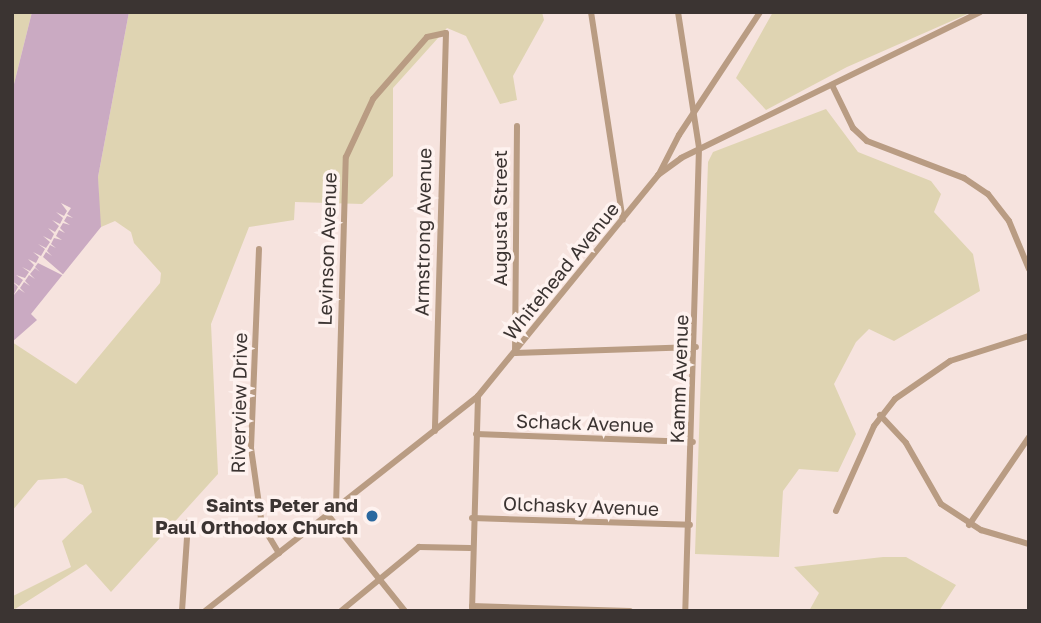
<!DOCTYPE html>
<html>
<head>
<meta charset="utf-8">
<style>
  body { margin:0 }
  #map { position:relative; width:1041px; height:623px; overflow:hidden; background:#f6e3de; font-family:"Golos Text",sans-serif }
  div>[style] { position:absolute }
  .green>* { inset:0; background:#dfd4b2 }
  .water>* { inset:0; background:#caaac2 }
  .pier>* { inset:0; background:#f6e3de }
  .street>* { height:6px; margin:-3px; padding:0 3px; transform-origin:3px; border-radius:3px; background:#b99c83 }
  .dots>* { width:19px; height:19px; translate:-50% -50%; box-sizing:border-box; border:4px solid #fef2ef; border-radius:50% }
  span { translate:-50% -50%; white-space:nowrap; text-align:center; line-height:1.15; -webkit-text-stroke:7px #fef2ef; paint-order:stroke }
  .street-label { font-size:19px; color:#3b3432 }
  .poi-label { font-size:19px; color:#3b3432; font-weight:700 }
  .right { translate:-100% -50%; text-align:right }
  .frame { position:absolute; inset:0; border:14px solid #3b3432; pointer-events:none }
</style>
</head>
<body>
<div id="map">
  <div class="green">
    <i style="clip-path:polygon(12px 12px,32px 12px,12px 92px)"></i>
    <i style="clip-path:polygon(129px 12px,542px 12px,544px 20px,513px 76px,517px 100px,500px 104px,466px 36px,447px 28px,393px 88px,393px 176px,362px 204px,295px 202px,294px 220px,249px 227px,211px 324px,218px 474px,111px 592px,86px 564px,12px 611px,13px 596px,71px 567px,62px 541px,92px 512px,83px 485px,66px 478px,38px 480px,12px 511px,12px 342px,76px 384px,160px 283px,161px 273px,134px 243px,131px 232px,115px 221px,101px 227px,99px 216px,98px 177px)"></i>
    <i style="clip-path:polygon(773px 12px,972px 12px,847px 67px,766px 110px,736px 78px)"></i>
    <i style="clip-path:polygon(826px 109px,858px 152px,931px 181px,941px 194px,934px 212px,973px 254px,980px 291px,894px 341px,869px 329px,856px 342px,834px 384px,856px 434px,838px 472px,799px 469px,783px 491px,779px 557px,695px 554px,708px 162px,713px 152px)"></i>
    <i style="clip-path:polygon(883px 557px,906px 557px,956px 585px,939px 611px,809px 611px,819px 593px,794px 567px)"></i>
  </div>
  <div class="water">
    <i style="clip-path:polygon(32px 12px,129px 12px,98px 177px,101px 227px,31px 314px,37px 320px,12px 342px,12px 92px)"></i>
  </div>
  <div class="pier">
    <i style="clip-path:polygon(61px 203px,71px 208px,67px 214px,73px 218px,67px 216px,64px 221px,70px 225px,63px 223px,60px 228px,65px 233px,59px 230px,56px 236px,62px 240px,54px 238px,51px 244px,56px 248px,50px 245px,47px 251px,52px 256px,46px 252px,43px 257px,66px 277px,38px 263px,35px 267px,40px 272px,35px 268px,30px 274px,35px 279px,29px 275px,25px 281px,30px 286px,24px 282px,20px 288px,25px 293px,19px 289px,13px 296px,18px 287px,12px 281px,19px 286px,23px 280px,16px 275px,25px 278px,29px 272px,22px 267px,30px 271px,34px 265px,28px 259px,36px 263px,39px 257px,33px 252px,41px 256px,45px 249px,38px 244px,46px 248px,50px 242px,43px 236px,51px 240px,54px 234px,48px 228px,55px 232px,59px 226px,52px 220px,60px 224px,63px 218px,56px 212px,64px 216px,67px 211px)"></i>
  </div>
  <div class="street">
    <i style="left:591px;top:12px;width:210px;rotate:81.3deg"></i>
    <i style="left:678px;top:12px;width:138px;rotate:81.2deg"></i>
    <i style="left:699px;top:148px;width:463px;rotate:91.7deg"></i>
    <i style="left:832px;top:85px;width:48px;rotate:64deg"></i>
    <i style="left:853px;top:128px;width:19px;rotate:43deg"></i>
    <i style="left:867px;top:141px;width:104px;rotate:20.9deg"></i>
    <i style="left:964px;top:178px;width:29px;rotate:34deg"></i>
    <i style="left:988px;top:194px;width:34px;rotate:52deg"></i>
    <i style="left:1009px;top:221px;width:52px;rotate:67.4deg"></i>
    <i style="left:517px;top:126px;width:227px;rotate:90.5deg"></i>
    <i style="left:515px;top:353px;width:181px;rotate:-1.9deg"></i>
    <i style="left:659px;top:174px;width:44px;rotate:-62.9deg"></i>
    <i style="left:679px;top:135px;width:147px;rotate:-56.6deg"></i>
    <i style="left:259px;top:249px;width:199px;rotate:92.3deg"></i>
    <i style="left:251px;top:448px;width:78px;rotate:81.9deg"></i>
    <i style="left:262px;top:525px;width:33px;rotate:59deg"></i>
    <i style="left:880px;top:415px;width:38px;rotate:47deg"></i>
    <i style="left:906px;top:443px;width:70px;rotate:60.2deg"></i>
    <i style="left:941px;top:504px;width:48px;rotate:33deg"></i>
    <i style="left:981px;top:530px;width:50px;rotate:16.3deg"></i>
    <i style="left:476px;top:434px;width:217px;rotate:2.1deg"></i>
    <i style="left:336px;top:507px;width:350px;rotate:-88.4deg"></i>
    <i style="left:346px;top:157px;width:64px;rotate:-65deg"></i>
    <i style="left:373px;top:99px;width:82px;rotate:-48.9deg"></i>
    <i style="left:427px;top:37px;width:19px;rotate:-12deg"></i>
    <i style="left:446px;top:33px;width:398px;rotate:91.6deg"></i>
    <i style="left:836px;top:511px;width:93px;rotate:-65.9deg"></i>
    <i style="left:874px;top:426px;width:34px;rotate:-52deg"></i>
    <i style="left:895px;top:399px;width:67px;rotate:-34.6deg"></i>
    <i style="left:950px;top:361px;width:83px;rotate:-17.6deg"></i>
    <i style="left:327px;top:514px;width:124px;rotate:51.2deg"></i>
    <i style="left:472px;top:518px;width:218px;rotate:1.8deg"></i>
    <i style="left:969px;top:525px;width:107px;rotate:-55.7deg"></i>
    <i style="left:472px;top:606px;width:158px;rotate:1.8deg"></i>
    <i style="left:182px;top:611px;width:89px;rotate:-86.1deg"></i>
    <i style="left:205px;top:611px;width:347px;rotate:-38.2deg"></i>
    <i style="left:478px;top:396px;width:285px;rotate:-50.8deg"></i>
    <i style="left:658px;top:175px;width:29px;rotate:-36deg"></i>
    <i style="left:681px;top:158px;width:333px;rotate:-26deg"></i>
    <i style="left:341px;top:611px;width:101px;rotate:-39.4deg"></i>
    <i style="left:419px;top:547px;width:51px;rotate:1.1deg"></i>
    <i style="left:472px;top:611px;width:215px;rotate:-88.4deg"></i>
  </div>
  <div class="dots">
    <i style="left:372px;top:516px;background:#2a689f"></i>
  </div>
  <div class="street-label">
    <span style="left:500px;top:218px;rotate:-90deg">Augusta Street</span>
    <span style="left:423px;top:232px;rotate:-89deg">Armstrong Avenue</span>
    <span style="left:327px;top:249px;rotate:-88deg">Levinson Avenue</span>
    <span style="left:561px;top:271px;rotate:-51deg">Whitehead Avenue</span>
    <span style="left:679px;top:379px;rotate:-88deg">Kamm Avenue</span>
    <span style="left:239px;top:403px;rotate:-89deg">Riverview Drive</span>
    <span style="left:585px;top:423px;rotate:2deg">Schack Avenue</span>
    <span style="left:581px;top:506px;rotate:2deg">Olchasky Avenue</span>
  </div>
  <div class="poi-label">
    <span class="right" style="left:358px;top:516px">Saints Peter and<br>Paul Orthodox Church</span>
  </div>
  <div class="frame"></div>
</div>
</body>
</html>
